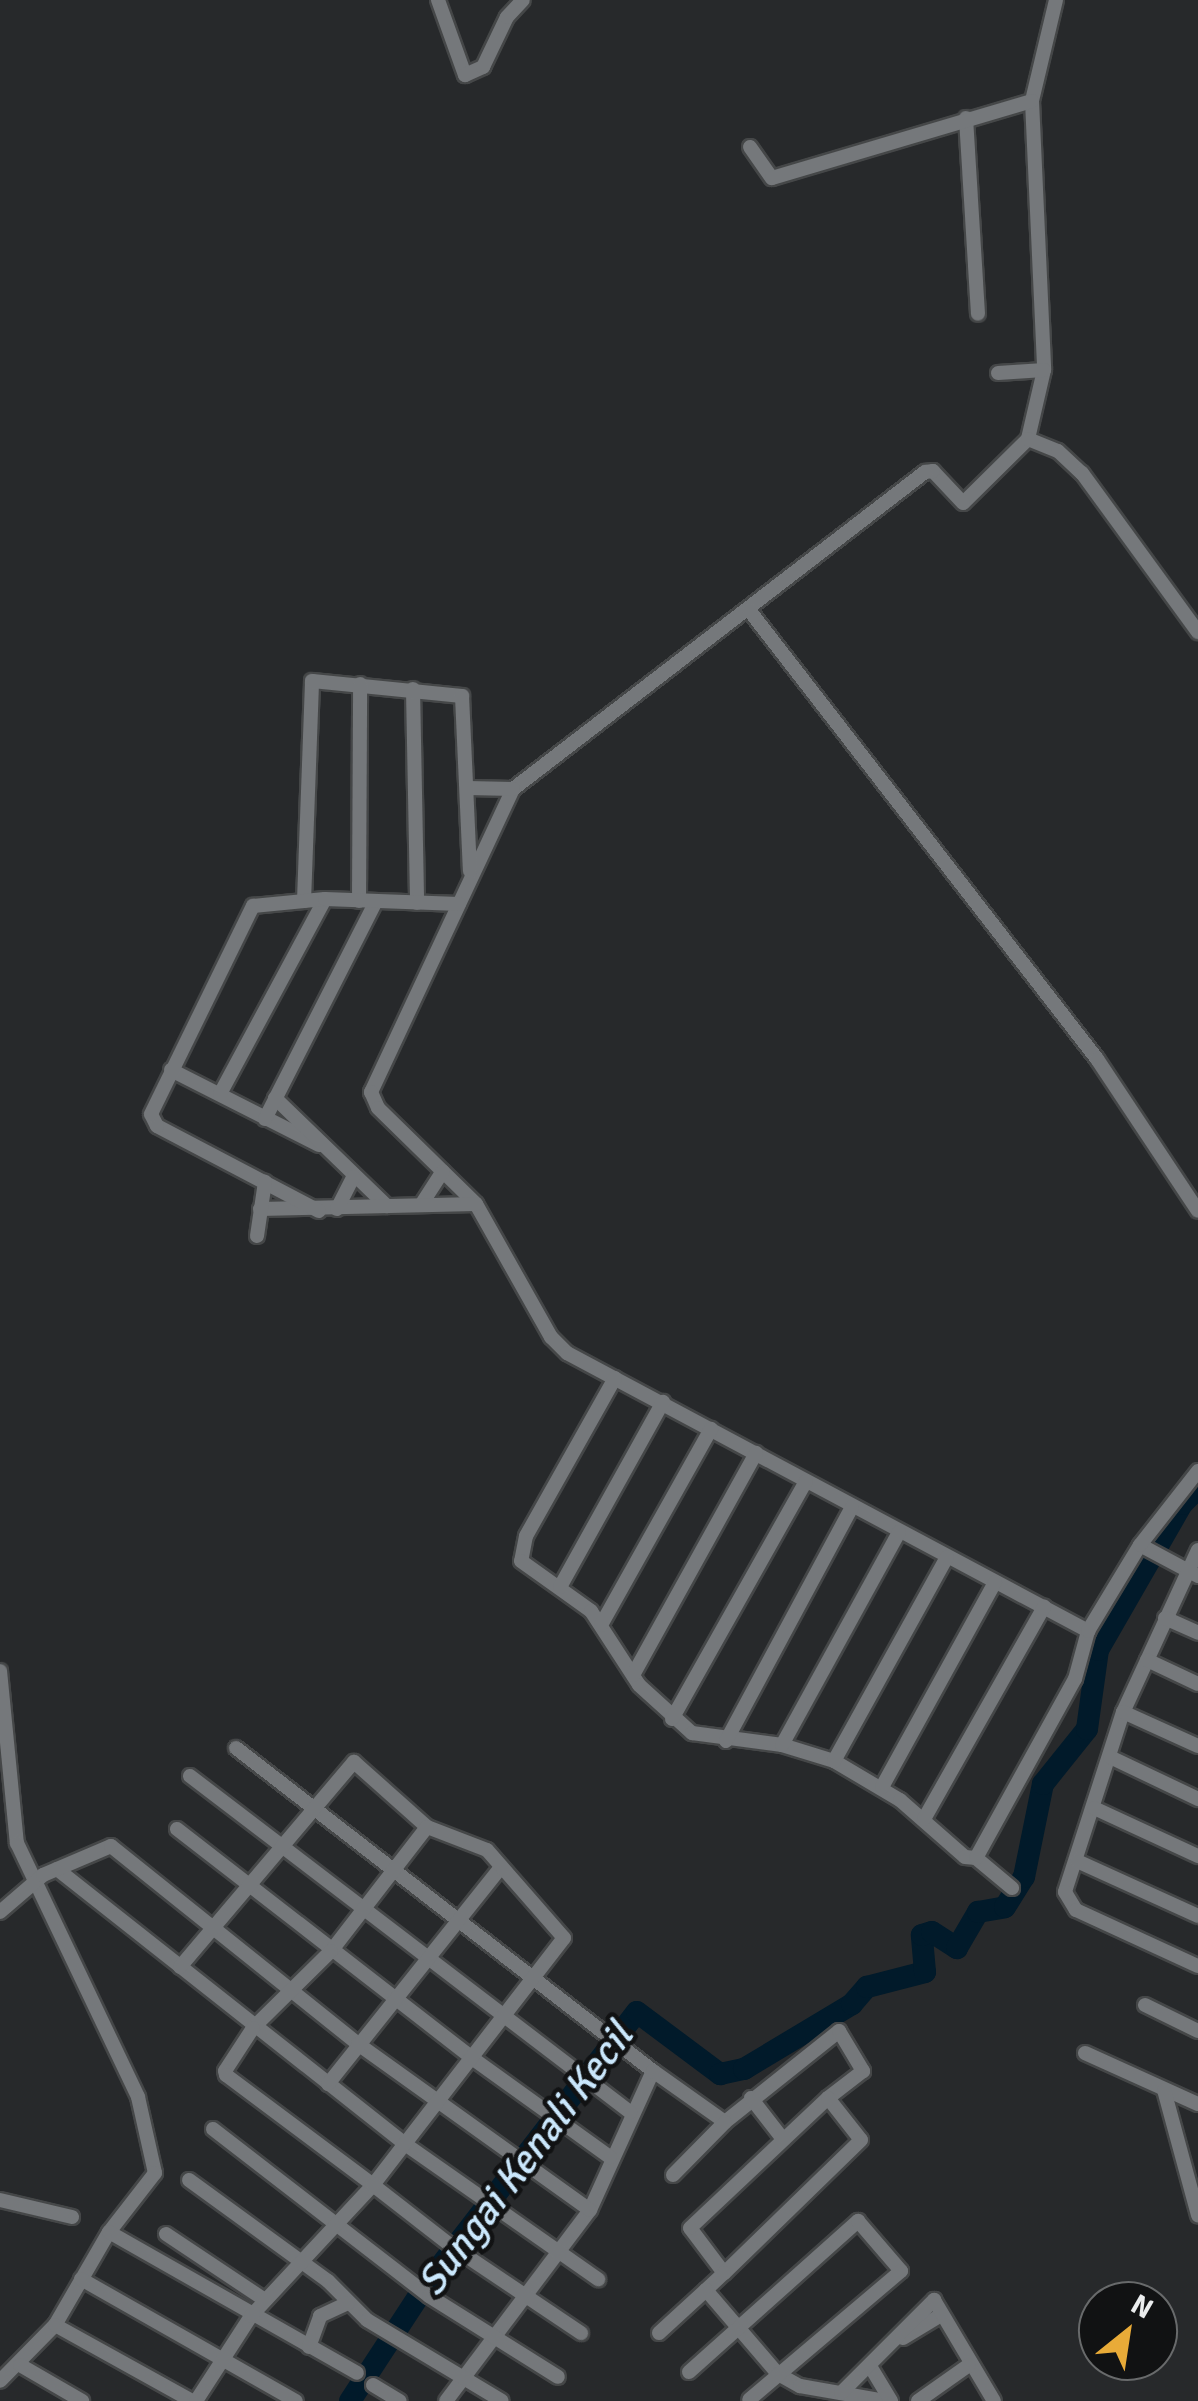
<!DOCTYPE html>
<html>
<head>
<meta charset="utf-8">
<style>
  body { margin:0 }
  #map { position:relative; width:1198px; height:2401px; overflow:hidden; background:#27292b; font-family:Signika,sans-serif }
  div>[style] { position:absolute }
  .river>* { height:22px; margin:-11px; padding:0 11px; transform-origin:11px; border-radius:11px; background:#011a2a }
  .roads { filter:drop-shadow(2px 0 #454748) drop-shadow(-2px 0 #454748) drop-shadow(0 2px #454748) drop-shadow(0 -2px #454748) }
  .minor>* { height:14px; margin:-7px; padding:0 7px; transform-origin:7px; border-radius:7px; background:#75787b }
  span { translate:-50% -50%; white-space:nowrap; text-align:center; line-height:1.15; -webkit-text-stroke:9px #111213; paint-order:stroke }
  .water-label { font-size:40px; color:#cae7fc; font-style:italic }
  .north { position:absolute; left:1078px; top:2281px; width:100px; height:100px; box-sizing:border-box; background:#111213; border:2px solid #686a6b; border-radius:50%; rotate:30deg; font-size:28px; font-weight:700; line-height:40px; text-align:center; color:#ebedee }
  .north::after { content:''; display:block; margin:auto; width:35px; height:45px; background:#e9ab38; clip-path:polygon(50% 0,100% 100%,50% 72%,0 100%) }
</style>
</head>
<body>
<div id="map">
  <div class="river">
    <i style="left:350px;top:2401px;width:142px;rotate:-56.8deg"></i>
    <i style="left:428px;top:2282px;width:341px;rotate:-52.3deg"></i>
    <i style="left:637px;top:2012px;width:104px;rotate:36.8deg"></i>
    <i style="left:720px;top:2074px;width:25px;rotate:-12deg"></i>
    <i style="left:744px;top:2069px;width:126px;rotate:-31deg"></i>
    <i style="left:852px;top:2004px;width:23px;rotate:-49deg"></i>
    <i style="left:867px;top:1987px;width:60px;rotate:-14.5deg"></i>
    <i style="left:925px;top:1972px;width:37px;rotate:-95deg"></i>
    <i style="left:922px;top:1935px;width:10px;rotate:-17deg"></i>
    <i style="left:932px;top:1932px;width:30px;rotate:33deg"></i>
    <i style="left:957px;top:1948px;width:42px;rotate:-59.7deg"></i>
    <i style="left:978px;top:1912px;width:27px;rotate:-10deg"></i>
    <i style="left:1005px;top:1907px;width:36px;rotate:-58deg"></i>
    <i style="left:1024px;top:1877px;width:95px;rotate:-78.5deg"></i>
    <i style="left:1043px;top:1784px;width:70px;rotate:-51.3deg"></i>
    <i style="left:1087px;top:1729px;width:80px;rotate:-82.1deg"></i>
    <i style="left:1098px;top:1650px;width:168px;rotate:-60.1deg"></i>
    <i style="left:1182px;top:1504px;width:23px;rotate:-45deg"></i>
  </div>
  <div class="roads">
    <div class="minor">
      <i style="left:438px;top:0;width:80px;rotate:70.2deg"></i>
      <i style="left:465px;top:75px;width:20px;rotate:-24deg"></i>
      <i style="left:483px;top:67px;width:55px;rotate:-64.4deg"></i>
      <i style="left:507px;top:17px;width:23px;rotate:-47deg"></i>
      <i style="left:1056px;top:0;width:104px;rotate:103.4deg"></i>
      <i style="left:1032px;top:101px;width:269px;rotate:87.4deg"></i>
      <i style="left:1044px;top:370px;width:71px;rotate:103.1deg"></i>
      <i style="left:1028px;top:439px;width:91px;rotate:135.4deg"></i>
      <i style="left:963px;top:503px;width:44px;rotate:-133.2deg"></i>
      <i style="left:933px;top:471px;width:8px;rotate:173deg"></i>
      <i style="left:925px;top:472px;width:520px;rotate:142.42deg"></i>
      <i style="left:513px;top:789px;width:335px;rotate:115.1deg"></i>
      <i style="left:371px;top:1092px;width:17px;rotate:66deg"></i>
      <i style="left:378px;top:1108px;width:137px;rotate:44.4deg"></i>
      <i style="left:476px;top:1204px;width:153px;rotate:60.6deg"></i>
      <i style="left:551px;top:1337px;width:23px;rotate:45deg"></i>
      <i style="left:567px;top:1353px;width:591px;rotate:28.08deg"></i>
      <i style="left:966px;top:118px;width:196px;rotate:86.5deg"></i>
      <i style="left:750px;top:147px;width:38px;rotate:55deg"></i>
      <i style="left:772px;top:178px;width:271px;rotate:-16.5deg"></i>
      <i style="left:998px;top:373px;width:46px;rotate:-3.7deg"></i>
      <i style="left:1028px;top:439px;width:32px;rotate:22deg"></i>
      <i style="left:1058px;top:451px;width:33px;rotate:43deg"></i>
      <i style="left:1082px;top:473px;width:197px;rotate:53.9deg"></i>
      <i style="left:749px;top:610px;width:568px;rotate:52.22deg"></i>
      <i style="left:1097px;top:1059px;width:182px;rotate:56.4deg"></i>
      <i style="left:413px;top:689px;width:214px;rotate:88.9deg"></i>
      <i style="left:468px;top:788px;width:45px;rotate:1.3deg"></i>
      <i style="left:304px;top:901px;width:220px;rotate:-87.9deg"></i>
      <i style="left:312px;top:681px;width:151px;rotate:5.7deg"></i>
      <i style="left:462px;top:696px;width:175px;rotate:87.4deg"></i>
      <i style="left:359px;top:901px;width:217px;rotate:-89.7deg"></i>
      <i style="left:171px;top:1070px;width:166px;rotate:26.9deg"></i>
      <i style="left:220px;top:1094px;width:221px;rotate:-61.7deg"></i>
      <i style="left:275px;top:1098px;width:156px;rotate:44deg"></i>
      <i style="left:265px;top:1119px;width:242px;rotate:-63deg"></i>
      <i style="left:421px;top:1205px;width:40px;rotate:-57.1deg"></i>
      <i style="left:260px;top:1209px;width:216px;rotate:-1.3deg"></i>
      <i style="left:337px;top:1209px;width:36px;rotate:-63deg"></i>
      <i style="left:319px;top:1211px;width:183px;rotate:-152.3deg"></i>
      <i style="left:157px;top:1126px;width:13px;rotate:-117deg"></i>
      <i style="left:151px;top:1114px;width:232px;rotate:-63.9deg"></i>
      <i style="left:253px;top:906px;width:72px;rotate:-5.6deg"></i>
      <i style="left:325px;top:899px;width:134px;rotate:2.1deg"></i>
      <i style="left:257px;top:1236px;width:55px;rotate:-81.6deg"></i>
      <i style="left:615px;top:1378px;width:181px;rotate:119.4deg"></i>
      <i style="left:526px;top:1536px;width:25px;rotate:101deg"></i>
      <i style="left:521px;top:1561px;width:86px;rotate:35.5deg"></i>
      <i style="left:591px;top:1611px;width:88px;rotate:57deg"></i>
      <i style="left:639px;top:1685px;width:72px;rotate:42.2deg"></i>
      <i style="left:692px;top:1733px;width:91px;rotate:7.6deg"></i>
      <i style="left:782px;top:1745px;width:54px;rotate:17.1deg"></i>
      <i style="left:834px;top:1761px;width:77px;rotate:30.6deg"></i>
      <i style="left:900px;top:1800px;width:86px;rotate:41.2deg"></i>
      <i style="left:965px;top:1857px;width:11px;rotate:5deg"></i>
      <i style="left:976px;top:1858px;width:47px;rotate:39.8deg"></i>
      <i style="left:1140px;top:1545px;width:66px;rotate:28.1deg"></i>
      <i style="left:1198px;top:1550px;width:179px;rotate:114.8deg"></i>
      <i style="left:1123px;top:1712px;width:189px;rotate:107.9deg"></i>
      <i style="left:1065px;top:1892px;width:21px;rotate:59deg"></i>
      <i style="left:1076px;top:1910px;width:134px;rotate:24.7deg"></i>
      <i style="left:560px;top:1587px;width:212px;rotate:-60.9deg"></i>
      <i style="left:1165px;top:1618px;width:36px;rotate:24deg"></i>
      <i style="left:601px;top:1625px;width:225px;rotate:-60.7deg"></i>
      <i style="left:1147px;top:1660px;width:56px;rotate:25.2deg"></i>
      <i style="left:0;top:1671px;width:173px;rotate:84.4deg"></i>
      <i style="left:17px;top:1843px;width:281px;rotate:64.5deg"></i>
      <i style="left:138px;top:2097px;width:78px;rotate:77.4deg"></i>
      <i style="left:155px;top:2173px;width:75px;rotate:127.9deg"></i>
      <i style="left:109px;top:2232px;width:108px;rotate:120.1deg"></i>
      <i style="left:55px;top:2325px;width:78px;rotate:134.5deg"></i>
      <i style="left:633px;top:1675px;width:254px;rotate:-61deg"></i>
      <i style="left:1123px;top:1712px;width:82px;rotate:24.4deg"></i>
      <i style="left:672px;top:1719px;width:273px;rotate:-60.6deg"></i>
      <i style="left:726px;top:1741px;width:266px;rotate:-61.7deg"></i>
      <i style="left:782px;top:1745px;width:243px;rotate:-61.2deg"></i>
      <i style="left:236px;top:1748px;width:527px;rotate:37.76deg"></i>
      <i style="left:653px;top:2071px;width:153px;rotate:114.4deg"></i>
      <i style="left:590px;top:2210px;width:239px;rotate:127deg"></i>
      <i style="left:1110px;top:1757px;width:98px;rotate:25.5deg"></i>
      <i style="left:834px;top:1761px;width:233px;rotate:-61deg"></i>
      <i style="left:190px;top:1776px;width:554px;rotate:37.37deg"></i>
      <i style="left:882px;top:1787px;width:234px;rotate:-61.1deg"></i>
      <i style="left:1094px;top:1808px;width:115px;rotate:24.8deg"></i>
      <i style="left:924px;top:1819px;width:244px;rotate:-60.5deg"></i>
      <i style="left:177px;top:1829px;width:373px;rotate:37.8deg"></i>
      <i style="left:472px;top:2058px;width:170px;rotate:35.7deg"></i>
      <i style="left:976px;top:1858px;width:205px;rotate:-61.1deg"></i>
      <i style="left:1075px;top:1679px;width:50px;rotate:-74.8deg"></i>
      <i style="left:1088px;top:1631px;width:100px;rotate:-58.8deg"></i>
      <i style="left:1140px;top:1545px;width:94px;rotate:-51.9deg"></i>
      <i style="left:1077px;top:1861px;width:133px;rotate:24.4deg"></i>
      <i style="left:57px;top:1869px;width:444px;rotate:38.3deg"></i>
      <i style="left:405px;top:2144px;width:236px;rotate:35deg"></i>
      <i style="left:0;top:1912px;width:57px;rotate:-40.7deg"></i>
      <i style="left:43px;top:1875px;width:74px;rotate:-23.1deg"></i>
      <i style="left:111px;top:1846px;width:317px;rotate:38.7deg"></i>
      <i style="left:358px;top:2044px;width:285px;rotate:35.6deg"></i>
      <i style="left:180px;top:1967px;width:269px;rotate:-49.7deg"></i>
      <i style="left:354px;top:1762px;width:98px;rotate:41.7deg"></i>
      <i style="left:1145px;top:2005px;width:59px;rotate:26.1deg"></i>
      <i style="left:1085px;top:2053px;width:124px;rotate:24.3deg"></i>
      <i style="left:653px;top:2071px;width:88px;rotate:35.3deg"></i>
      <i style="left:725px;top:2122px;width:146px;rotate:-38.6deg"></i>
      <i style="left:839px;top:2031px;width:47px;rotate:59deg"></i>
      <i style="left:863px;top:2071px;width:44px;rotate:142.4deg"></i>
      <i style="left:328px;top:2084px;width:278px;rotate:-51.4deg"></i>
      <i style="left:1164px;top:2090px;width:130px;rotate:74.8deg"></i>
      <i style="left:751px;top:2098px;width:51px;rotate:52.2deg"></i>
      <i style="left:213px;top:2129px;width:273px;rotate:37.7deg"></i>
      <i style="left:429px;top:2296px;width:152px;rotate:32.1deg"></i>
      <i style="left:673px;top:2175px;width:74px;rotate:-45.5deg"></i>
      <i style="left:189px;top:2180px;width:172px;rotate:36deg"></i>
      <i style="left:328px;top:2281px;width:55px;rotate:45deg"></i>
      <i style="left:367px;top:2320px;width:157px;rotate:31deg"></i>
      <i style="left:0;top:2200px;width:74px;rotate:13.3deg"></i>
      <i style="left:109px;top:2232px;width:285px;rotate:29.6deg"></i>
      <i style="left:166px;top:2234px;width:119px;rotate:33.7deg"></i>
      <i style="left:724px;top:2273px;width:56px;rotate:-127.1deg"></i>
      <i style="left:690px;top:2228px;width:190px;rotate:-43.3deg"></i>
      <i style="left:828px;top:2098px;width:53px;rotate:51.8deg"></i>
      <i style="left:861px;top:2140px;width:191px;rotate:135.8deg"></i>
      <i style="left:724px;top:2273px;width:25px;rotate:137deg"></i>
      <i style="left:706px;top:2290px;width:111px;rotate:49.4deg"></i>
      <i style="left:778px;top:2374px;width:25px;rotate:29deg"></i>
      <i style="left:800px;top:2386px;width:86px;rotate:10deg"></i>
      <i style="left:81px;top:2279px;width:247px;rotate:29.6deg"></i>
      <i style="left:55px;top:2325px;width:157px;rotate:29deg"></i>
      <i style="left:659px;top:2333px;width:64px;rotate:-42.5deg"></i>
      <i style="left:903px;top:2338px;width:44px;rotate:-31.2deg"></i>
      <i style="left:309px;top:2347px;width:33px;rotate:-70deg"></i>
      <i style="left:320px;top:2316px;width:31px;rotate:-25deg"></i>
      <i style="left:20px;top:2365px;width:72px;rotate:30.1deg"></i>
      <i style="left:870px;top:2366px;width:41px;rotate:59deg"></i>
      <i style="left:689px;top:2372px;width:227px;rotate:-41.8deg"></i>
      <i style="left:858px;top:2221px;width:66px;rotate:49.3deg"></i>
      <i style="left:901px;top:2271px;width:199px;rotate:139.7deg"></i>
      <i style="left:373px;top:2385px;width:31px;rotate:31deg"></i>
      <i style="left:841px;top:2393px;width:132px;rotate:-45deg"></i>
      <i style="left:934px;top:2300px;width:117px;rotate:59.3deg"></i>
      <i style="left:196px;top:2401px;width:101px;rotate:-57.1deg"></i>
      <i style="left:251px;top:2316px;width:179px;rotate:-47deg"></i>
      <i style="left:373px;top:2185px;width:312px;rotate:-52.3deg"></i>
      <i style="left:564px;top:1938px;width:117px;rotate:-131.2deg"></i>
      <i style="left:487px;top:1850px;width:64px;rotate:-159deg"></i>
      <i style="left:427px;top:1827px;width:157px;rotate:127.7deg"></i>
      <i style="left:331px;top:1951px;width:110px;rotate:135.4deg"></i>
      <i style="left:253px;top:2028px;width:51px;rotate:123.1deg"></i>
      <i style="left:225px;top:2071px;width:4px;rotate:76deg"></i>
      <i style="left:226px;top:2075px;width:184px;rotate:36.8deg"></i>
      <i style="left:373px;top:2185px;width:98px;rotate:37.9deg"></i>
      <i style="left:450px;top:2245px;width:158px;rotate:33.9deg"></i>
      <i style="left:918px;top:2401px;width:62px;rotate:-35.2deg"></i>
    </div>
  </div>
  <div class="water-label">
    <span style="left:525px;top:2159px;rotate:-53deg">Sungai Kenali Kecil</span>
  </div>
  <div class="north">N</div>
</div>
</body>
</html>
